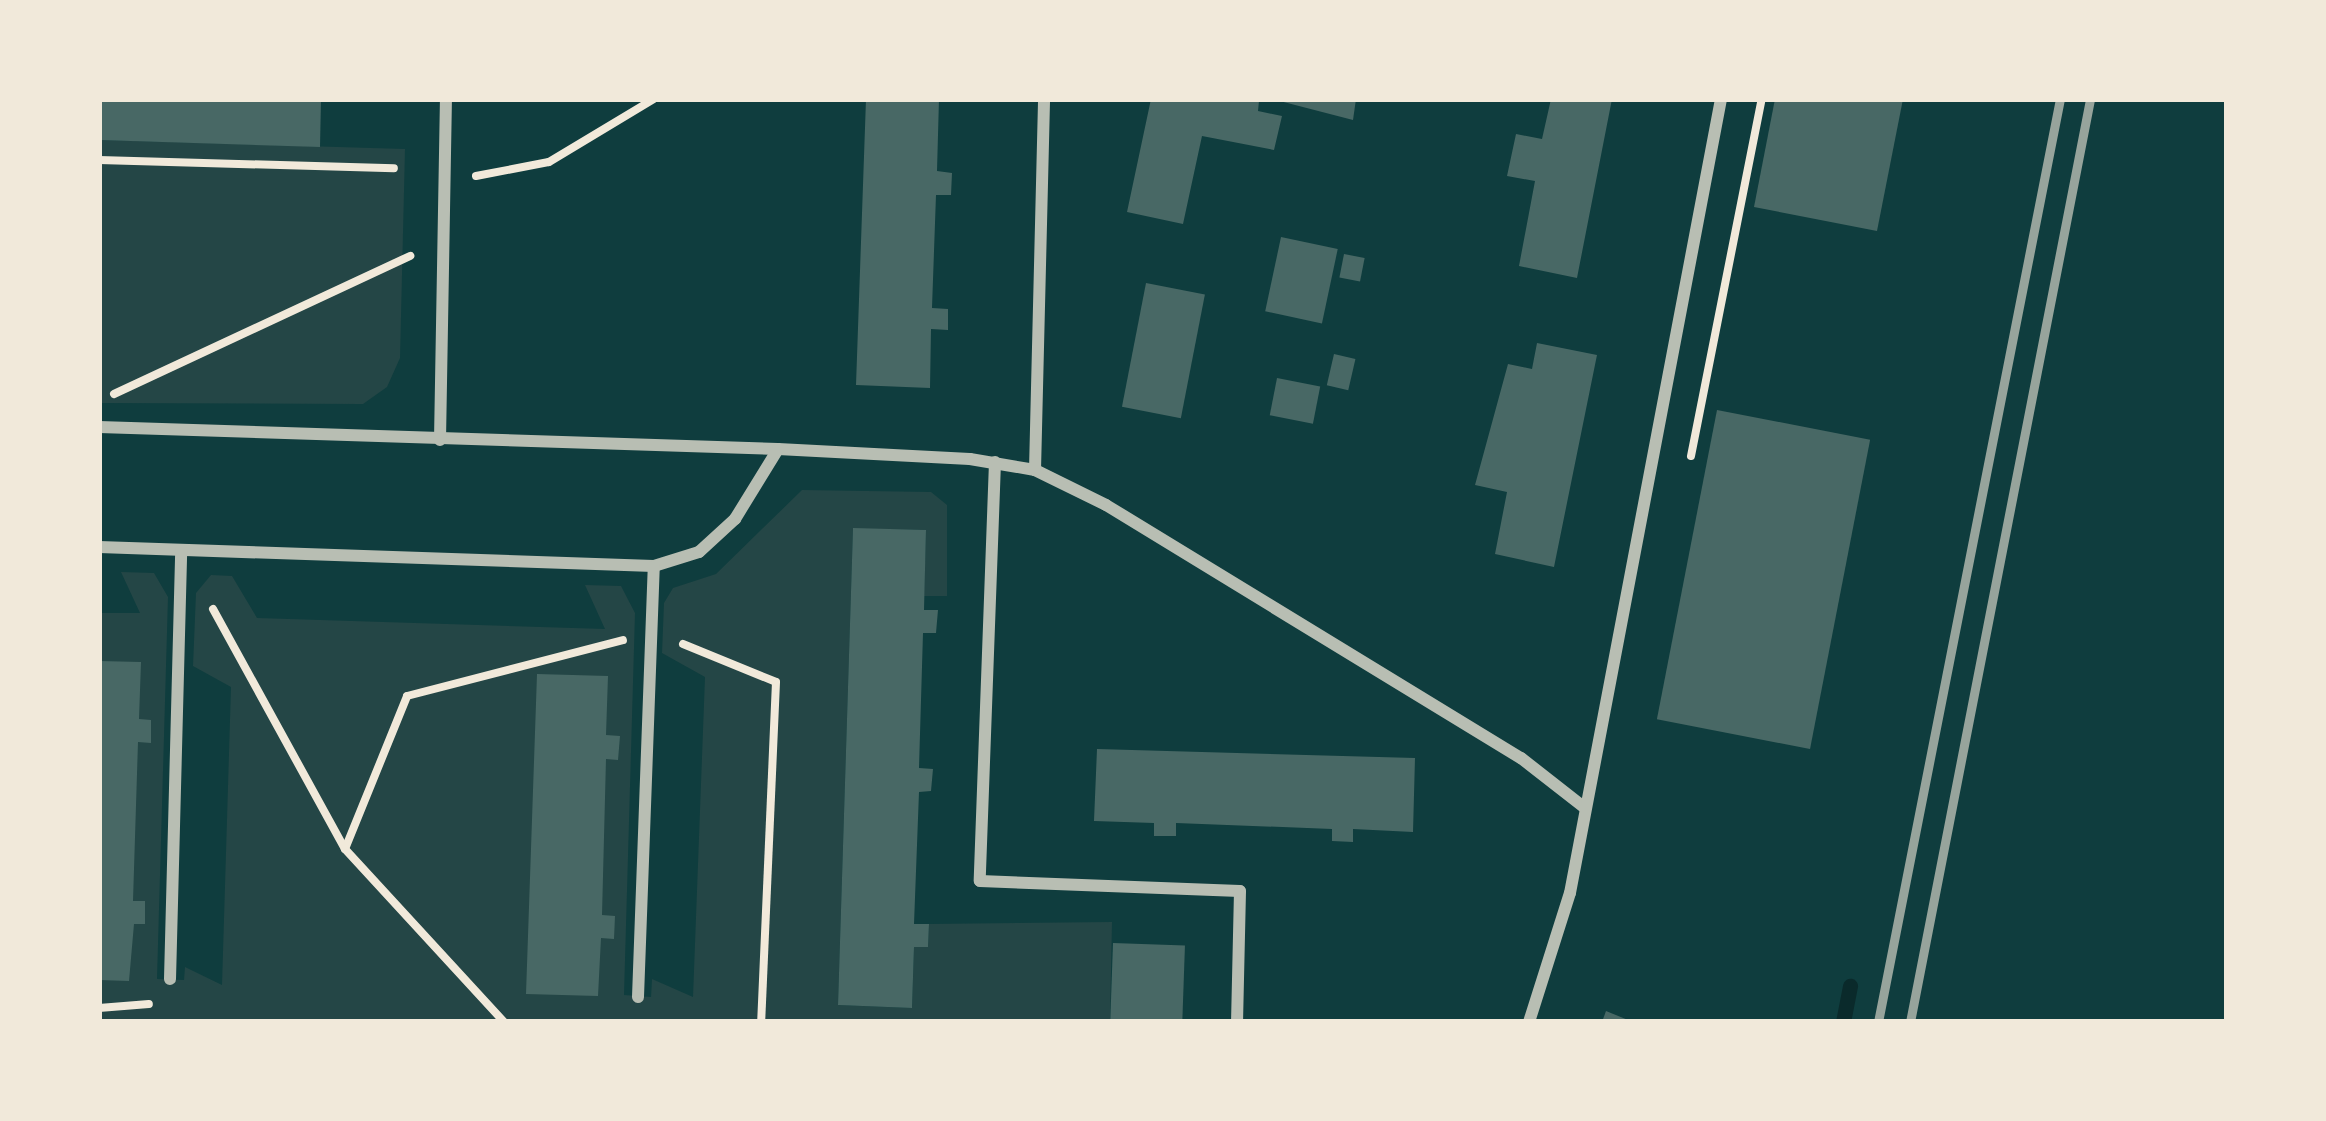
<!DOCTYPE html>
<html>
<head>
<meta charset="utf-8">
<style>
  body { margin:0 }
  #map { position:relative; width:2326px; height:1121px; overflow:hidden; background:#0f3d3e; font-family:Quicksand,sans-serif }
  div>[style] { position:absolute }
  .green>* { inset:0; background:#244646 }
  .stream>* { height:15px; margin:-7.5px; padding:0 7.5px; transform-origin:7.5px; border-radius:7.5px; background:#0a2a2b }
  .building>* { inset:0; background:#486865; transform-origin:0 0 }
  .path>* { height:8px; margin:-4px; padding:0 4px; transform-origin:4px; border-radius:4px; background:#f1e9da }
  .minor>* { height:12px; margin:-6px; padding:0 6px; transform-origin:6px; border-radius:6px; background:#b8beb3 }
  .rail>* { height:9px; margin:-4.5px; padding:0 4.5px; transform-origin:4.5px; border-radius:4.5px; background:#97a49c }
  span { translate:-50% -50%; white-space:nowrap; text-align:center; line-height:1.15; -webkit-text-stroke:12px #f1e9da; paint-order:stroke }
  .frame { position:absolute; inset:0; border:102px solid #f1e9da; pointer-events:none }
</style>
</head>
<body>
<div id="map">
  <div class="green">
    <i style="clip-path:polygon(99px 140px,405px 149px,400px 358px,387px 387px,363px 404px,99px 403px)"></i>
    <i style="clip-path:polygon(802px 490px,931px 492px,947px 505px,947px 596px,924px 596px,926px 530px,853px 529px,838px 1005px,912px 1008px,914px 947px,928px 947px,929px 924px,1112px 922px,1110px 1022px,99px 1022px,99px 613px,140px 613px,121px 572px,154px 573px,168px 597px,157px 979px,184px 980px,185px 967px,222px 985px,231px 687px,193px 666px,196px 593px,211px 575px,232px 576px,257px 618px,605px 629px,585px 585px,621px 586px,635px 613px,624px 995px,651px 997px,652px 979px,693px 997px,705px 677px,662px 653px,664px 603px,673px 588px,716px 574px)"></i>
  </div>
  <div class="stream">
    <i style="left:1843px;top:1022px;width:37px;rotate:-79deg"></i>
  </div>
  <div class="building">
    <i style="clip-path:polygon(99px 99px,321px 99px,320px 147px,99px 140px)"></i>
    <i style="clip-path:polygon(866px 99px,939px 99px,937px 171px,952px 173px,951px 195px,936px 195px,932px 308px,948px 309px,948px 330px,931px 329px,930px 388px,856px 385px)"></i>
    <i style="clip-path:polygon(1151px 99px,1259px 101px,1258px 111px,1282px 116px,1274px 150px,1202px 136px,1183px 224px,1127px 212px)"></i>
    <i style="clip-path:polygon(1272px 99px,1356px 99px,1353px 120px)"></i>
    <i style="clip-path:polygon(1551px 99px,1612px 99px,1577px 278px,1519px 266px,1535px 181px,1507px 176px,1516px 134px,1542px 139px)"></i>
    <i style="clip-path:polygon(1775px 99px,1903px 99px,1877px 231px,1754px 207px)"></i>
    <i style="left:1281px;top:237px;width:58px;height:76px;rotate:12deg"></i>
    <i style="left:1344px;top:254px;width:21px;height:24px;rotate:11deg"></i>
    <i style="left:1146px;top:283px;width:60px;height:126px;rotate:11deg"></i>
    <i style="clip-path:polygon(1537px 343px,1597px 355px,1554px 567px,1495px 554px,1507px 492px,1475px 485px,1508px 364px,1532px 369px)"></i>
    <i style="left:1334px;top:354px;width:22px;height:32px;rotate:13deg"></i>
    <i style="left:1277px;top:378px;width:44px;height:38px;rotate:11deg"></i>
    <i style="left:1717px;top:410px;width:156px;height:315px;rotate:11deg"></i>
    <i style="clip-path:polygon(853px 528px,926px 530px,924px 610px,938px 610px,936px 633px,923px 633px,919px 768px,933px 769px,931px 791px,919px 792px,914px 924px,929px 924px,928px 947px,914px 947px,912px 1008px,838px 1005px)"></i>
    <i style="clip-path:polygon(99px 661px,141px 662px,139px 719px,151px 720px,151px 743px,138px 742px,133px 901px,145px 901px,145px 924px,134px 924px,129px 981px,99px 980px)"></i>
    <i style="clip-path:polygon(537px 674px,608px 676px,606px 735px,620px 736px,618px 760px,606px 759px,602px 915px,615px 916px,614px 939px,601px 938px,598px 996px,526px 994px)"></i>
    <i style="clip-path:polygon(1097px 749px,1415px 758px,1413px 832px,1353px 829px,1353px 842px,1332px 841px,1332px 829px,1176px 823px,1176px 836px,1154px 836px,1154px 823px,1094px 821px)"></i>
    <i style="left:1113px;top:943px;width:72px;height:79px;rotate:2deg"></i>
    <i style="clip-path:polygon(1606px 1011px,1633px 1022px,1602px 1022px)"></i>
  </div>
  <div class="path">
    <i style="left:99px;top:160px;width:295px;rotate:1.6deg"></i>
    <i style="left:476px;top:176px;width:74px;rotate:-10.9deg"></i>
    <i style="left:549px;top:162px;width:122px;rotate:-31deg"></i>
    <i style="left:114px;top:394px;width:327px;rotate:-25deg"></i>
    <i style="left:1691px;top:456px;width:364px;rotate:-78.8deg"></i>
    <i style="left:213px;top:609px;width:274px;rotate:61.2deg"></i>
    <i style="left:345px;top:849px;width:235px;rotate:47.4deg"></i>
    <i style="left:683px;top:644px;width:100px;rotate:22.2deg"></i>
    <i style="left:776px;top:682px;width:340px;rotate:92.5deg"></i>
    <i style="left:345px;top:849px;width:165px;rotate:-67.9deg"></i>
    <i style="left:407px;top:696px;width:223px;rotate:-14.5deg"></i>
    <i style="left:99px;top:1008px;width:50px;rotate:-4.6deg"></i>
  </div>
  <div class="minor">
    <i style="left:99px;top:427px;width:679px;rotate:1.86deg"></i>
    <i style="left:778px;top:449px;width:192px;rotate:3deg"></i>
    <i style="left:970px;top:459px;width:66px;rotate:9.6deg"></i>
    <i style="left:1035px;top:470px;width:79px;rotate:26.2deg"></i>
    <i style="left:1106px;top:505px;width:486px;rotate:31.4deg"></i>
    <i style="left:1521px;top:758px;width:81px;rotate:38deg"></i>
    <i style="left:440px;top:440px;width:341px;rotate:-89deg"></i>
    <i style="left:995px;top:462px;width:419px;rotate:92.1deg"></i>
    <i style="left:980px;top:881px;width:260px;rotate:2.2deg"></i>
    <i style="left:1240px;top:891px;width:131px;rotate:91.3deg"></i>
    <i style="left:1035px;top:470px;width:371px;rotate:-88.6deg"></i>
    <i style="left:99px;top:547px;width:555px;rotate:1.96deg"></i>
    <i style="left:654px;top:566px;width:47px;rotate:-17.3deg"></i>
    <i style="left:699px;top:552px;width:49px;rotate:-42.5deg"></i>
    <i style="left:735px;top:519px;width:82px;rotate:-58.4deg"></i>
    <i style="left:170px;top:979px;width:429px;rotate:-88.5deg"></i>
    <i style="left:638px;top:997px;width:431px;rotate:-87.9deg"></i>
    <i style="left:1529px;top:1022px;width:135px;rotate:-72.4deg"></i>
    <i style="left:1570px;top:893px;width:808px;rotate:-79.23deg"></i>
  </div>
  <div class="rail">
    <i style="left:1878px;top:1022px;width:941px;rotate:-78.85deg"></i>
    <i style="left:1910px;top:1022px;width:940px;rotate:-78.96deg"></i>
  </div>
  <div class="frame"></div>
</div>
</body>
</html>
